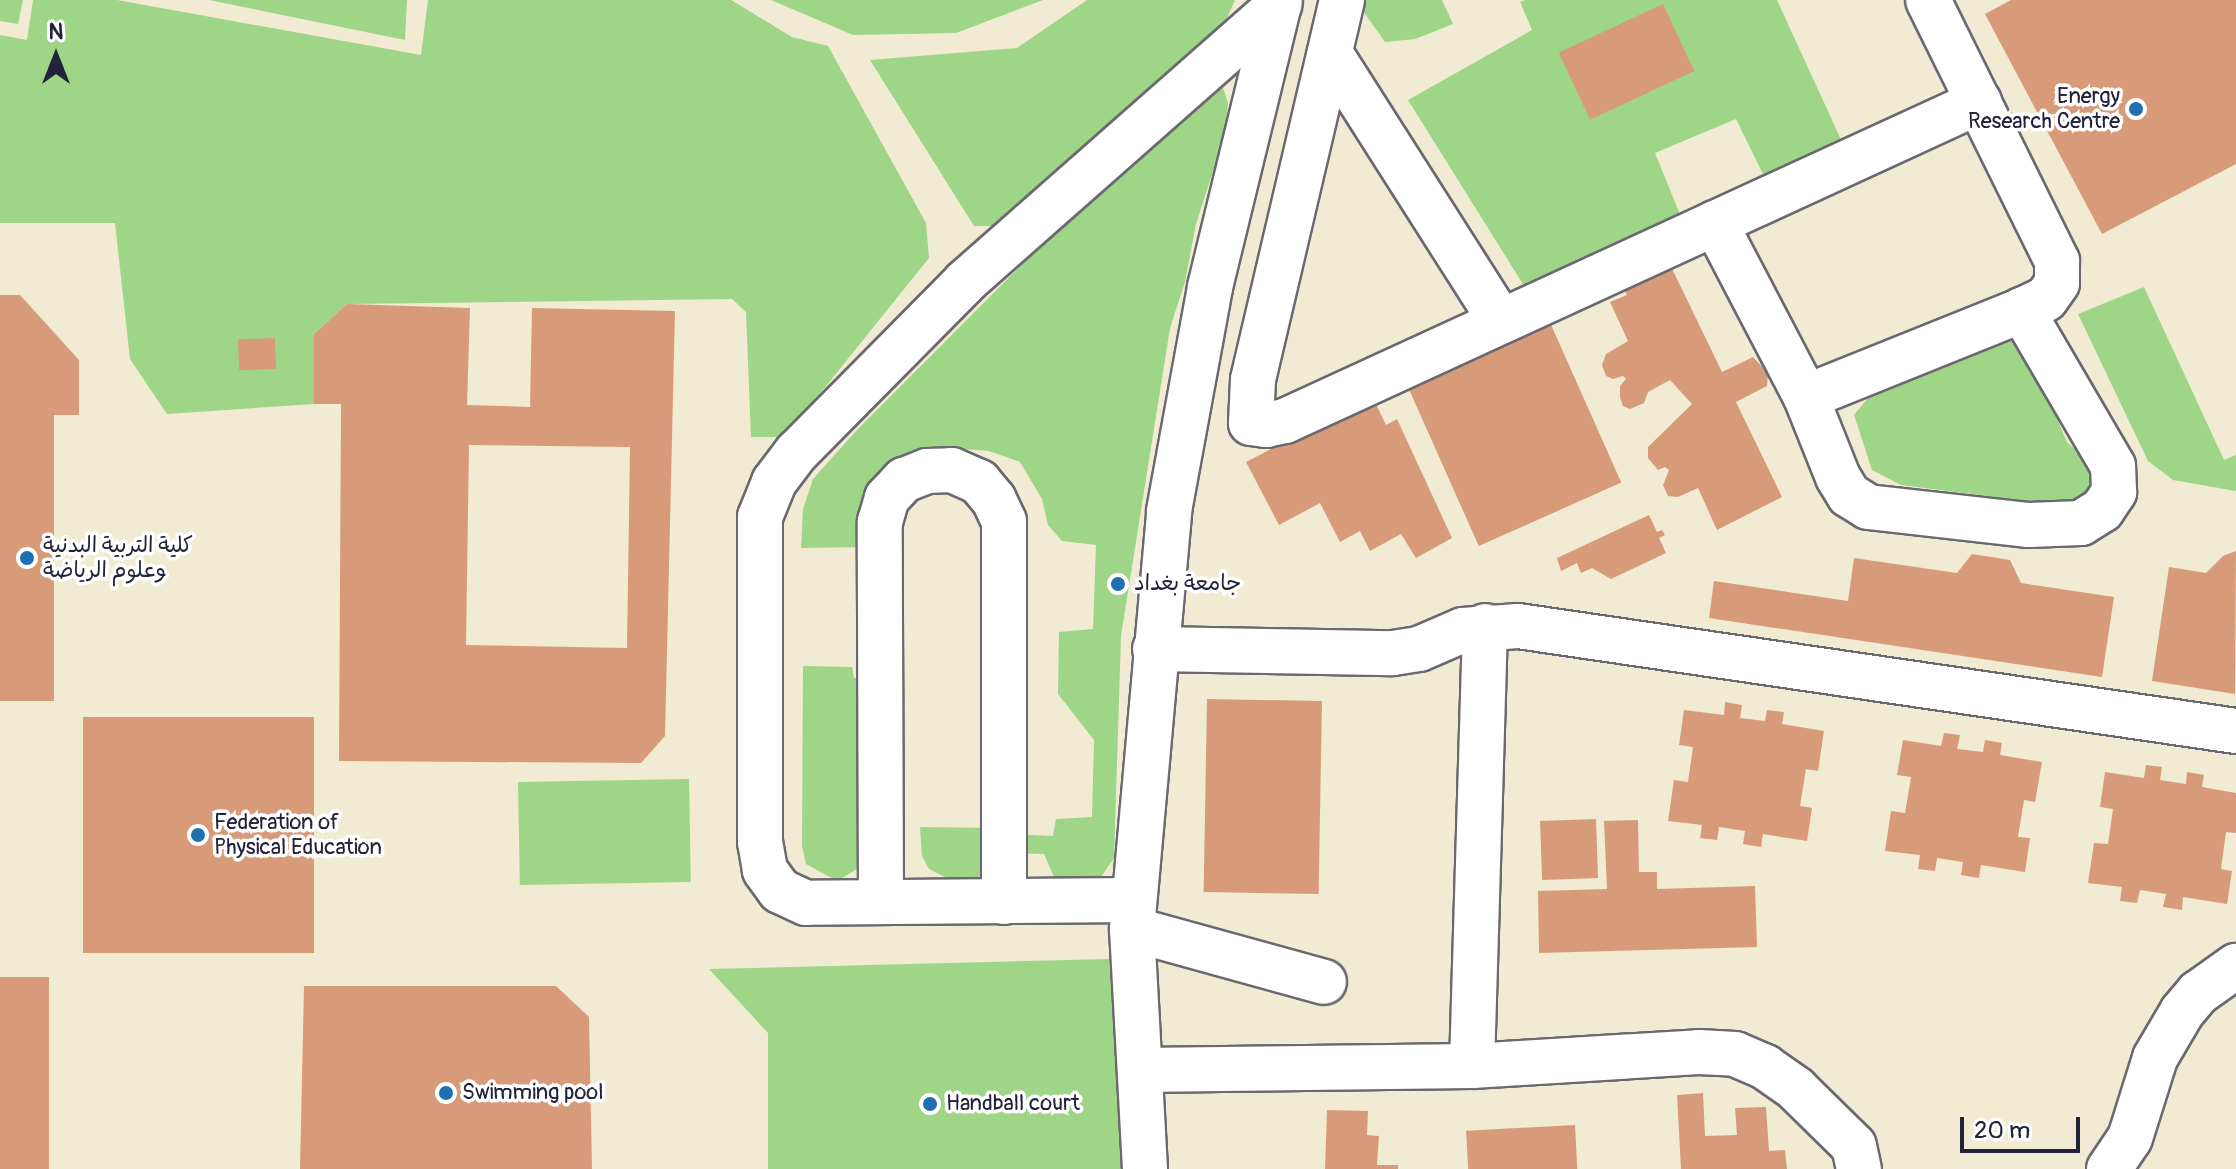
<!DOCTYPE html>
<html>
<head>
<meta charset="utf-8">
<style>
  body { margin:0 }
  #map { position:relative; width:2236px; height:1169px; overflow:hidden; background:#f0ebd2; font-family:Pangolin,"Playpen Sans Arabic",sans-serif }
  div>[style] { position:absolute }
  .green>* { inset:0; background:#9ed587; transform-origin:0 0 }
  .building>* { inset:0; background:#d89b79; transform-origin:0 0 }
  .roads { filter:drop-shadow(2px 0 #6a6870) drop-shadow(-2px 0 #6a6870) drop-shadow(0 2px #6a6870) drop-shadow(0 -2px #6a6870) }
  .minor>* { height:44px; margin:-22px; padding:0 22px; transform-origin:22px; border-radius:22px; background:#fff }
  .dots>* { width:22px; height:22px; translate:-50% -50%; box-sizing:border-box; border:4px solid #fff; border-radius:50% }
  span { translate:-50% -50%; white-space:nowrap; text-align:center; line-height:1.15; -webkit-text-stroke:7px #fff; paint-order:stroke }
  .poi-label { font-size:22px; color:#22223b }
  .right { translate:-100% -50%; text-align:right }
  .left { translate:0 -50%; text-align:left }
  .north { position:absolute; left:16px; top:16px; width:80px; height:80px; -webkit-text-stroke:6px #fff; paint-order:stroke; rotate:0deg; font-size:22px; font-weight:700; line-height:32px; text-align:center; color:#22223b }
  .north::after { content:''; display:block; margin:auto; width:28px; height:36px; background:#22223b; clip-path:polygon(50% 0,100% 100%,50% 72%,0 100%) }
  .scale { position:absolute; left:1960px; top:1117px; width:120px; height:36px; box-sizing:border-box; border:4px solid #22223b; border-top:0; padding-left:10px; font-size:24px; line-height:28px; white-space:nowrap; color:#22223b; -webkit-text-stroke:6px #fff; paint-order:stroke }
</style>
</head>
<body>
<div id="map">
  <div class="green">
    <i style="clip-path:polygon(0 0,23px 0,18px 24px,0 21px)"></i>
    <i style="clip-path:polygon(33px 0,117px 0,421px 55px,428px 0,731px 0,792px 37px,828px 46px,926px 223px,929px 258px,785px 437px,751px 437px,746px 312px,732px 299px,347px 304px,314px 334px,314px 404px,167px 414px,130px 359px,115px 223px,0 223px,0 35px,27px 40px)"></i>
    <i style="clip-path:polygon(209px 0,407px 0,405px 40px)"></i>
    <i style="clip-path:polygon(771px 0,1043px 0,956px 33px,853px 35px)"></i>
    <i style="clip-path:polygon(1087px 0,1235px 0,1227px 18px,1001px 226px,974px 226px,870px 60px,1017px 48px)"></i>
    <i style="clip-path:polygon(1355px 0,1442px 0,1453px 24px,1415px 39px,1385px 42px)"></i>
    <i style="clip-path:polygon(1525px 0,1777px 0,1843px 144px,1763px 174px,1736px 119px,1655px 153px,1681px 217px,1526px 289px,1408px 100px,1532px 30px,1520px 2px)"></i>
    <i style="clip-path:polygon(1211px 82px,1223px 88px,1228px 103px,1225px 134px,1196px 224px,1185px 282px,1170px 328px,1121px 636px,1114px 858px,1099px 880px,1061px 882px,1054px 877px,1044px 854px,1009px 853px,1009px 834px,1053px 836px,1056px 819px,1092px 817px,1094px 740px,1058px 694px,1059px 632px,1093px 629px,1096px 545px,1062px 541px,1048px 525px,1042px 499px,1020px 462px,989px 451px,965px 449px,936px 454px,867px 547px,801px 548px,803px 509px,813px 479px,856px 431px,1188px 98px)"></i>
    <i style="clip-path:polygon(2144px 287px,2224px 460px,2236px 455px,2236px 491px,2173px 480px,2148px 461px,2078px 314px)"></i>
    <i style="clip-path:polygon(2021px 336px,2067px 442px,2087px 460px,2092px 474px,2087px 491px,2074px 507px,1901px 485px,1872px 470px,1854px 415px,1868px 398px)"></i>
    <i style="clip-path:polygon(803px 666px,852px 667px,854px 678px,871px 678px,867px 863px,837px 881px,806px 864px,802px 846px)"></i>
    <i style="left:689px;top:779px;width:103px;height:171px;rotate:89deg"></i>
    <i style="clip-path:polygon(920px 827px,993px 828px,988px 873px,968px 881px,953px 881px,929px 869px,922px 856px)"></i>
    <i style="clip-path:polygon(1109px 959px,1126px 1169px,768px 1169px,768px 1033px,709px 969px)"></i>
  </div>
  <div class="building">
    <i style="clip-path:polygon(2011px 0,2236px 0,2236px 164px,2102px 234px,1985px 14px)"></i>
    <i style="left:1663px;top:4px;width:74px;height:115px;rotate:65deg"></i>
    <i style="clip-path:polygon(1663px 250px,1722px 372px,1753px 357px,1768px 373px,1767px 386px,1736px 402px,1782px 497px,1717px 530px,1698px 488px,1678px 497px,1668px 496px,1663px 485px,1669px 470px,1665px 467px,1658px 470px,1648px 458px,1648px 447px,1692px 404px,1670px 380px,1648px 392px,1644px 403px,1630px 409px,1623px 406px,1620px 397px,1620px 386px,1626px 379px,1623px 376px,1613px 379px,1606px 376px,1602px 365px,1606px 354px,1628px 341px,1610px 302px,1627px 295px,1616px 273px)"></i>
    <i style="clip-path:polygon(0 295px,20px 295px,79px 360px,79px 415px,54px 415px,54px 701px,0 701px)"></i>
    <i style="clip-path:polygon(evenodd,347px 304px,470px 308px,467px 405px,530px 407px,532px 308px,675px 311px,665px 736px,641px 763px,339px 761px,341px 404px,314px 404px,314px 334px,347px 304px,469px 445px,630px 447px,627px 648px,466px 645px,469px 445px)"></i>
    <i style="left:1544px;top:309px;width:190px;height:156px;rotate:66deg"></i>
    <i style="left:275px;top:338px;width:31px;height:37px;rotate:88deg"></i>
    <i style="clip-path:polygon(1372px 396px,1386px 425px,1397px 419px,1452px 538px,1416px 558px,1401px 534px,1370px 551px,1360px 531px,1340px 542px,1320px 503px,1279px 525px,1246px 462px)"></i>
    <i style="clip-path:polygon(1649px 515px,1657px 532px,1662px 530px,1665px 535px,1659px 538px,1666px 553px,1611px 579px,1592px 568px,1581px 573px,1577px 563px,1561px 571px,1557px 558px)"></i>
    <i style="clip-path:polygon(2236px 551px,2235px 694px,2152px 681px,2169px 567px,2206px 573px,2223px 556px)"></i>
    <i style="clip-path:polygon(1972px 554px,2010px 560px,2021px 583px,2114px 597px,2102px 677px,1709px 618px,1714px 581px,1848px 601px,1854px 558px,1957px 573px)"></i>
    <i style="left:1207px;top:699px;width:115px;height:193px;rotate:1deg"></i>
    <i style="clip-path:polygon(1725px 702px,1742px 705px,1740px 718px,1765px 721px,1767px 710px,1784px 712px,1782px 724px,1824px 731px,1818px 771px,1806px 769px,1800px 806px,1812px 808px,1807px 841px,1763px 834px,1761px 847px,1743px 844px,1745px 831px,1719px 827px,1717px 840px,1700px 838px,1702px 825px,1668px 821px,1674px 780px,1688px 782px,1693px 747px,1679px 745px,1684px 710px,1724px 715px)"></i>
    <i style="left:83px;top:717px;width:231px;height:236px"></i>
    <i style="clip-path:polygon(1944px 733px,1960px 735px,1957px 749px,1983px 752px,1985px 740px,2002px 743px,2000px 755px,2042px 762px,2035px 802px,2024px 800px,2018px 837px,2030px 838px,2025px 872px,1981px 865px,1979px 878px,1961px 875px,1963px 862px,1937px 858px,1935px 871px,1918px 869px,1920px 855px,1885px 851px,1891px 811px,1905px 813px,1911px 777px,1897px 775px,1903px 740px,1941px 746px)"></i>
    <i style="clip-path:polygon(2146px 765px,2162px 767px,2160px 780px,2186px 784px,2187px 772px,2204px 775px,2202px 787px,2236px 793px,2236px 833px,2226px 832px,2221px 869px,2232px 871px,2227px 904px,2183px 897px,2182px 910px,2163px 907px,2166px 894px,2140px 890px,2137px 903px,2120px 901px,2122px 887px,2088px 883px,2094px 843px,2108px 844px,2113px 809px,2100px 807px,2105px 772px,2144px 778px)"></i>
    <i style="left:1596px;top:819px;width:59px;height:56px;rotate:88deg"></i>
    <i style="clip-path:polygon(1638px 820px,1639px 872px,1657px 872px,1657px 889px,1755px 886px,1757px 947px,1539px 953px,1538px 891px,1607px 889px,1604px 821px)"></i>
    <i style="left:0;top:977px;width:49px;height:192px"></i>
    <i style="clip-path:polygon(304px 986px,556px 986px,589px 1017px,592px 1169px,300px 1169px)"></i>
    <i style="clip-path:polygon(1703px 1093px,1705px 1136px,1737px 1135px,1735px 1108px,1766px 1107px,1769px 1151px,1785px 1150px,1787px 1169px,1681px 1169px,1677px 1095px)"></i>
    <i style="clip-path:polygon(1327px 1110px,1368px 1111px,1367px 1135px,1379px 1136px,1377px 1165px,1398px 1165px,1398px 1169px,1325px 1169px)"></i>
    <i style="left:1575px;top:1125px;width:44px;height:109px;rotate:87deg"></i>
  </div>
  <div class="roads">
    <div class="minor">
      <i style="left:1342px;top:0;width:390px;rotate:103.2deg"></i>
      <i style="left:1253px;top:380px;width:43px;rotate:92.7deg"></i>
      <i style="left:1251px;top:423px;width:15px;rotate:8deg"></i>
      <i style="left:1266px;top:425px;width:19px;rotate:-12deg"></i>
      <i style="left:1285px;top:421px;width:764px;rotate:-24.69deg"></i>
      <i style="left:1330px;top:53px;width:318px;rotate:57.5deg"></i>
      <i style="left:1715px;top:223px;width:196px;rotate:62.4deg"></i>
      <i style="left:1806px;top:397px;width:86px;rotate:68.2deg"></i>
      <i style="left:1838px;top:477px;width:21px;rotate:59deg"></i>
      <i style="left:1849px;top:495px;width:22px;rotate:32deg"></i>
      <i style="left:1868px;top:507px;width:162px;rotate:6.4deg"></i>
      <i style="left:2029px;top:525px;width:52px;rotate:-2.2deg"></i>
      <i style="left:2081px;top:523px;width:25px;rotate:-32deg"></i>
      <i style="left:2102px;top:510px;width:22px;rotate:-56deg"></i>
      <i style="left:2114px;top:492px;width:26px;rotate:-92deg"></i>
      <i style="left:2113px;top:466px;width:181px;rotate:-120.3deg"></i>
      <i style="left:1806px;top:397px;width:233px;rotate:-21.9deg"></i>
      <i style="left:2022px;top:310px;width:26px;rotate:-25deg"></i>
      <i style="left:2046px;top:299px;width:19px;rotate:-55deg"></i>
      <i style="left:2057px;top:283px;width:22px;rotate:-90deg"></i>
      <i style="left:2057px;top:261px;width:291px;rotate:-116.3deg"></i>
      <i style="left:1155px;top:649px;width:238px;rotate:1deg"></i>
      <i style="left:1393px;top:653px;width:26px;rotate:-9deg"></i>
      <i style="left:1419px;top:649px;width:48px;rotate:-23.4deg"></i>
      <i style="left:1463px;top:630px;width:55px;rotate:-4.2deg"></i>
      <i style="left:1518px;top:626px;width:726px;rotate:8.32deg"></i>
      <i style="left:1133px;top:900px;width:327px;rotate:179.5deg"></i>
      <i style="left:806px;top:903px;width:29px;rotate:-155deg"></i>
      <i style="left:780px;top:891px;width:26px;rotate:-126deg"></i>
      <i style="left:765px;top:870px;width:28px;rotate:-100deg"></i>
      <i style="left:760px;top:842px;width:325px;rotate:-90deg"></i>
      <i style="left:760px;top:517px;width:38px;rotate:-68deg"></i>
      <i style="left:774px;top:482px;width:38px;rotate:-53deg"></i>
      <i style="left:797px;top:452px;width:239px;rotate:-45.3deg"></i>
      <i style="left:965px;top:282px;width:419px;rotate:-41.4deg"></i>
      <i style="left:881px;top:902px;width:380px;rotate:-90.2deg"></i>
      <i style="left:880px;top:522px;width:25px;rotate:-74deg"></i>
      <i style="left:887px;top:498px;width:25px;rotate:-47deg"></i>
      <i style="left:904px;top:480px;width:25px;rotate:-21deg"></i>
      <i style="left:927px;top:471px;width:25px;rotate:-2deg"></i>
      <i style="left:952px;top:470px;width:30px;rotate:24deg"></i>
      <i style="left:979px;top:482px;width:23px;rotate:50deg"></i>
      <i style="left:994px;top:500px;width:23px;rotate:65deg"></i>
      <i style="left:1004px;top:521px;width:381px;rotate:90deg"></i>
      <i style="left:1132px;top:929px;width:199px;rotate:15.4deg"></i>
      <i style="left:1472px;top:1066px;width:440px;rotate:-88.3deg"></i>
      <i style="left:1140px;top:1070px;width:332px;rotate:-0.7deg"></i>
      <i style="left:1472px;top:1066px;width:227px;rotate:-3.5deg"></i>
      <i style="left:1699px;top:1052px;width:36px;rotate:3deg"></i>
      <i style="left:1735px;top:1054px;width:33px;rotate:23deg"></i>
      <i style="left:1765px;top:1067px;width:38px;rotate:35deg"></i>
      <i style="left:1796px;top:1089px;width:81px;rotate:44.5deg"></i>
      <i style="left:1854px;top:1146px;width:24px;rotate:78deg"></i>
      <i style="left:1145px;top:1169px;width:240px;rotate:-93.1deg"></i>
      <i style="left:1132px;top:929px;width:420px;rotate:-84.9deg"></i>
      <i style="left:1169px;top:511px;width:228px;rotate:-79.6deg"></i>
      <i style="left:1210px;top:287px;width:295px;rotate:-76.3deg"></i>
      <i style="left:2109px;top:1169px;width:37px;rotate:-56deg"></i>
      <i style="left:2130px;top:1138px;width:84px;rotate:-72.6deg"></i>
      <i style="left:2155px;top:1058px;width:53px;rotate:-59.6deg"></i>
      <i style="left:2182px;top:1012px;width:25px;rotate:-50deg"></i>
      <i style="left:2198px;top:993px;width:47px;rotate:-35.4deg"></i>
    </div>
  </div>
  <div class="dots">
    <i style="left:2136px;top:109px;background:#1f6fb2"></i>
    <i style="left:27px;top:558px;background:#1f6fb2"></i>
    <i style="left:1118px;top:584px;background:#1f6fb2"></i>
    <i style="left:198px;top:835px;background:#1f6fb2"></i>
    <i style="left:446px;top:1093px;background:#1f6fb2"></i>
    <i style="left:930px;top:1104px;background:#1f6fb2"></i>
  </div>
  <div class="poi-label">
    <span class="right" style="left:2120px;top:109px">Energy<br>Research Centre</span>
    <span class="left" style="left:43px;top:558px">كلية التربية البدنية<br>وعلوم الرياضة</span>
    <span class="left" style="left:1134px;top:584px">جامعة بغداد</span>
    <span class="left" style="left:214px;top:835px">Federation of<br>Physical Education</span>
    <span class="left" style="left:462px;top:1093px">Swimming pool</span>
    <span class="left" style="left:946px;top:1104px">Handball court</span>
  </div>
  <div class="north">N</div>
  <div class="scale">20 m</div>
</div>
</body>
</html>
